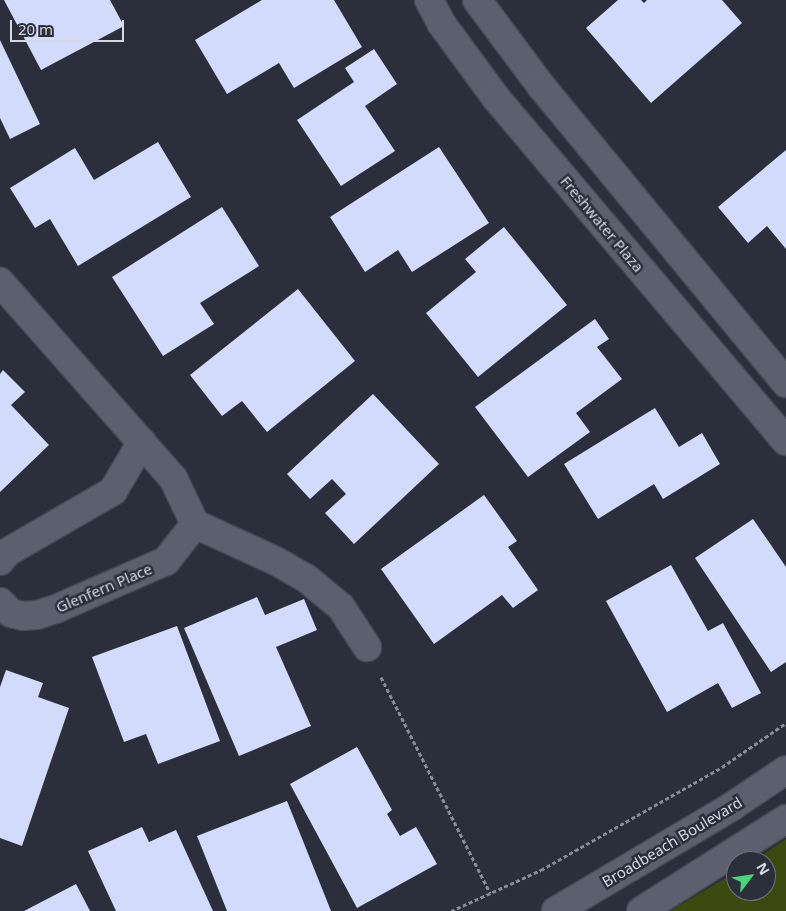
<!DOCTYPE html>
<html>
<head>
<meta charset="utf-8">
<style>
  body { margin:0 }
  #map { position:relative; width:786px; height:911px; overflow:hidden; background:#2b2e3b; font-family:"Noto Sans",sans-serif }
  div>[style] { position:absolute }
  .green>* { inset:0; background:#3d4a0f }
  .building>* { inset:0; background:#d2dbfb }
  .path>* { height:3px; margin-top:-1.5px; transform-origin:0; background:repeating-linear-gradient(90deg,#898b96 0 4px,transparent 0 6.5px) }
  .roads { filter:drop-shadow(1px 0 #464954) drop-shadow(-1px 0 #464954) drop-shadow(0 1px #464954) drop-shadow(0 -1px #464954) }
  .minor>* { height:28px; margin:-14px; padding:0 14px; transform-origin:14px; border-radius:14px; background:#5c606e }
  span { translate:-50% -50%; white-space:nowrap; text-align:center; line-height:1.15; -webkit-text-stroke:5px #2b2e3b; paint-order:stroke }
  .street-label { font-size:15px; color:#d7d9e1 }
  .north { position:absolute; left:726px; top:851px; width:50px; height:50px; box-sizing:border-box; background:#2b2e3b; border:1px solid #70727d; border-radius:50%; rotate:59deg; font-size:14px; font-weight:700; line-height:20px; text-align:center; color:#d7d9e1 }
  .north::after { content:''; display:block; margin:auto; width:18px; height:22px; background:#48d778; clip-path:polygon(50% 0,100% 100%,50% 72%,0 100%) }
  .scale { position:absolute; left:10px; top:20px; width:114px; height:22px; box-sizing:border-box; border:2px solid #d7d9e1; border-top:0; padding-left:6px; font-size:15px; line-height:18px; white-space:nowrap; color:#d7d9e1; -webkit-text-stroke:4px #2b2e3b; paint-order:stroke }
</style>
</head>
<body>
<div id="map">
  <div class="green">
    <i style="clip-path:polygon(786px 839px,786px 911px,670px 911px,736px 872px,736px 891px,766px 891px,766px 861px,754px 861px)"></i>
  </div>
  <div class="building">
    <i style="clip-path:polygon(4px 0,110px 0,124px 26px,41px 70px)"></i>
    <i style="clip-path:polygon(262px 0,334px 0,362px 47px,294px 88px,279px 63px,227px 94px,195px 40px)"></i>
    <i style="clip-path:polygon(618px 0,641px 0,644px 3px,647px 0,722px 0,742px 23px,651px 103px,586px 28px)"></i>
    <i style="clip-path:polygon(0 40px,40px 124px,10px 139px,0 118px)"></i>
    <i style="clip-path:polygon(374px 49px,397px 84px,365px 106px,395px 151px,341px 186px,297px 120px,354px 82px,345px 68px)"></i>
    <i style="clip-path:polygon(158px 142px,191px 197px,78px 266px,50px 219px,35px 228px,10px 188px,75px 148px,94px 180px)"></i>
    <i style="clip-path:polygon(439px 147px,489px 223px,412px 272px,398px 250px,365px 272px,330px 217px)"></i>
    <i style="clip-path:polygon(786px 150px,786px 249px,767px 226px,748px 243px,718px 207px)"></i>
    <i style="clip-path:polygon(222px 207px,259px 266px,200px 303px,214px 324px,163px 356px,112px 277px)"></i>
    <i style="clip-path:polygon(504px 227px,567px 305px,478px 377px,426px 313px,476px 272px,465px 259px)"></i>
    <i style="clip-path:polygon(298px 289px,355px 361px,267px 432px,242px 401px,222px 416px,190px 375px)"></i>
    <i style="clip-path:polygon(595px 319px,609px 339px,597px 347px,622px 379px,576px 413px,590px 432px,528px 477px,475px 407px)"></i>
    <i style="clip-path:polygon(3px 370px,25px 392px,11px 405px,49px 445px,0 492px,0 374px)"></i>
    <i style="clip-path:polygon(373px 394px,439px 464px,354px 544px,325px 513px,346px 494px,332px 479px,310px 499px,287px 474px)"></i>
    <i style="clip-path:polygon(655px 408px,679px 447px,702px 433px,720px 464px,663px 499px,654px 484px,598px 519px,564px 464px)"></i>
    <i style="clip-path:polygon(484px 495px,517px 541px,508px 547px,538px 590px,513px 608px,502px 595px,434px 644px,381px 569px)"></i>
    <i style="clip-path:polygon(753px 519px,786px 567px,786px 662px,771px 672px,695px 558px)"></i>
    <i style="clip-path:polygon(671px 565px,708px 631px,723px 623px,761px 693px,732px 708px,718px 683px,667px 712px,606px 601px)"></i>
    <i style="clip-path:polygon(257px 597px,265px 615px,304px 599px,317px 630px,276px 647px,311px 726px,239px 756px,184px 628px)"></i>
    <i style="clip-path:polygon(177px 626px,220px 741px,158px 764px,146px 734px,124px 742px,92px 657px)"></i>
    <i style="clip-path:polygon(6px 670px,43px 683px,38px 697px,69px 708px,22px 846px,0 838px,0 687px)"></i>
    <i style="clip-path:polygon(357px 747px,392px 810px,387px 814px,400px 836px,416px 827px,437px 864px,357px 908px,290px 784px)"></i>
    <i style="clip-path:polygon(287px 801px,331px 911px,227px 911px,197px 836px)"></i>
    <i style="clip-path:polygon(142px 827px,149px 842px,176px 830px,213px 911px,116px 911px,88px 851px)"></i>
    <i style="clip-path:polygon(76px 884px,90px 911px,24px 911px)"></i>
  </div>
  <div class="path">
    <i style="left:381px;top:677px;width:242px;rotate:63.2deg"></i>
    <i style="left:451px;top:911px;width:99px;rotate:-24.5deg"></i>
    <i style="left:541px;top:870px;width:208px;rotate:-29.6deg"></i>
    <i style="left:722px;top:767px;width:78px;rotate:-34.5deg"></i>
  </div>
  <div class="roads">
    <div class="minor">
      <i style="left:429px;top:0;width:26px;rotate:62deg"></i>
      <i style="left:441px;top:23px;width:93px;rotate:53.7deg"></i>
      <i style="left:496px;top:98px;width:449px;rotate:49.8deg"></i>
      <i style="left:477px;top:0;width:107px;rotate:53.3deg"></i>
      <i style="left:541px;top:86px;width:385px;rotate:50.5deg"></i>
      <i style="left:0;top:282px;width:261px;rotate:48.6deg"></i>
      <i style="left:173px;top:478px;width:51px;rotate:64.4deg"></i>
      <i style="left:195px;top:524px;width:89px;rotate:24.6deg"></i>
      <i style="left:276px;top:561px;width:34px;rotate:30deg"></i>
      <i style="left:306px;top:578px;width:45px;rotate:39.6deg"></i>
      <i style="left:341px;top:607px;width:48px;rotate:57deg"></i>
      <i style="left:0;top:561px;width:10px;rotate:-53deg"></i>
      <i style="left:6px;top:553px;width:124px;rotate:-30.1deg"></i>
      <i style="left:113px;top:491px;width:57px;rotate:-59.4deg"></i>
      <i style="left:0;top:602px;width:16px;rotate:45deg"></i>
      <i style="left:11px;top:613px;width:12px;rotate:14deg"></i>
      <i style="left:23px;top:616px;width:14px;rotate:-4deg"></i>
      <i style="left:37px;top:615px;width:22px;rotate:-18deg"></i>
      <i style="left:58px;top:608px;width:118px;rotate:-23.5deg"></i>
      <i style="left:166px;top:561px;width:47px;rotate:-51.9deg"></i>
      <i style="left:556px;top:911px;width:204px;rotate:-30.7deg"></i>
      <i style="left:731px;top:807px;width:66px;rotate:-33.9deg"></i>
      <i style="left:641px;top:911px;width:172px;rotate:-32.4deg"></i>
    </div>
  </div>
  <div class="street-label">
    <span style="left:602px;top:224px;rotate:50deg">Freshwater Plaza</span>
    <span style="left:104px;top:588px;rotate:-23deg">Glenfern Place</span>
    <span style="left:672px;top:842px;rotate:-31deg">Broadbeach Boulevard</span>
  </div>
  <div class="north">N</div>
  <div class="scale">20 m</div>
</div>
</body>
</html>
